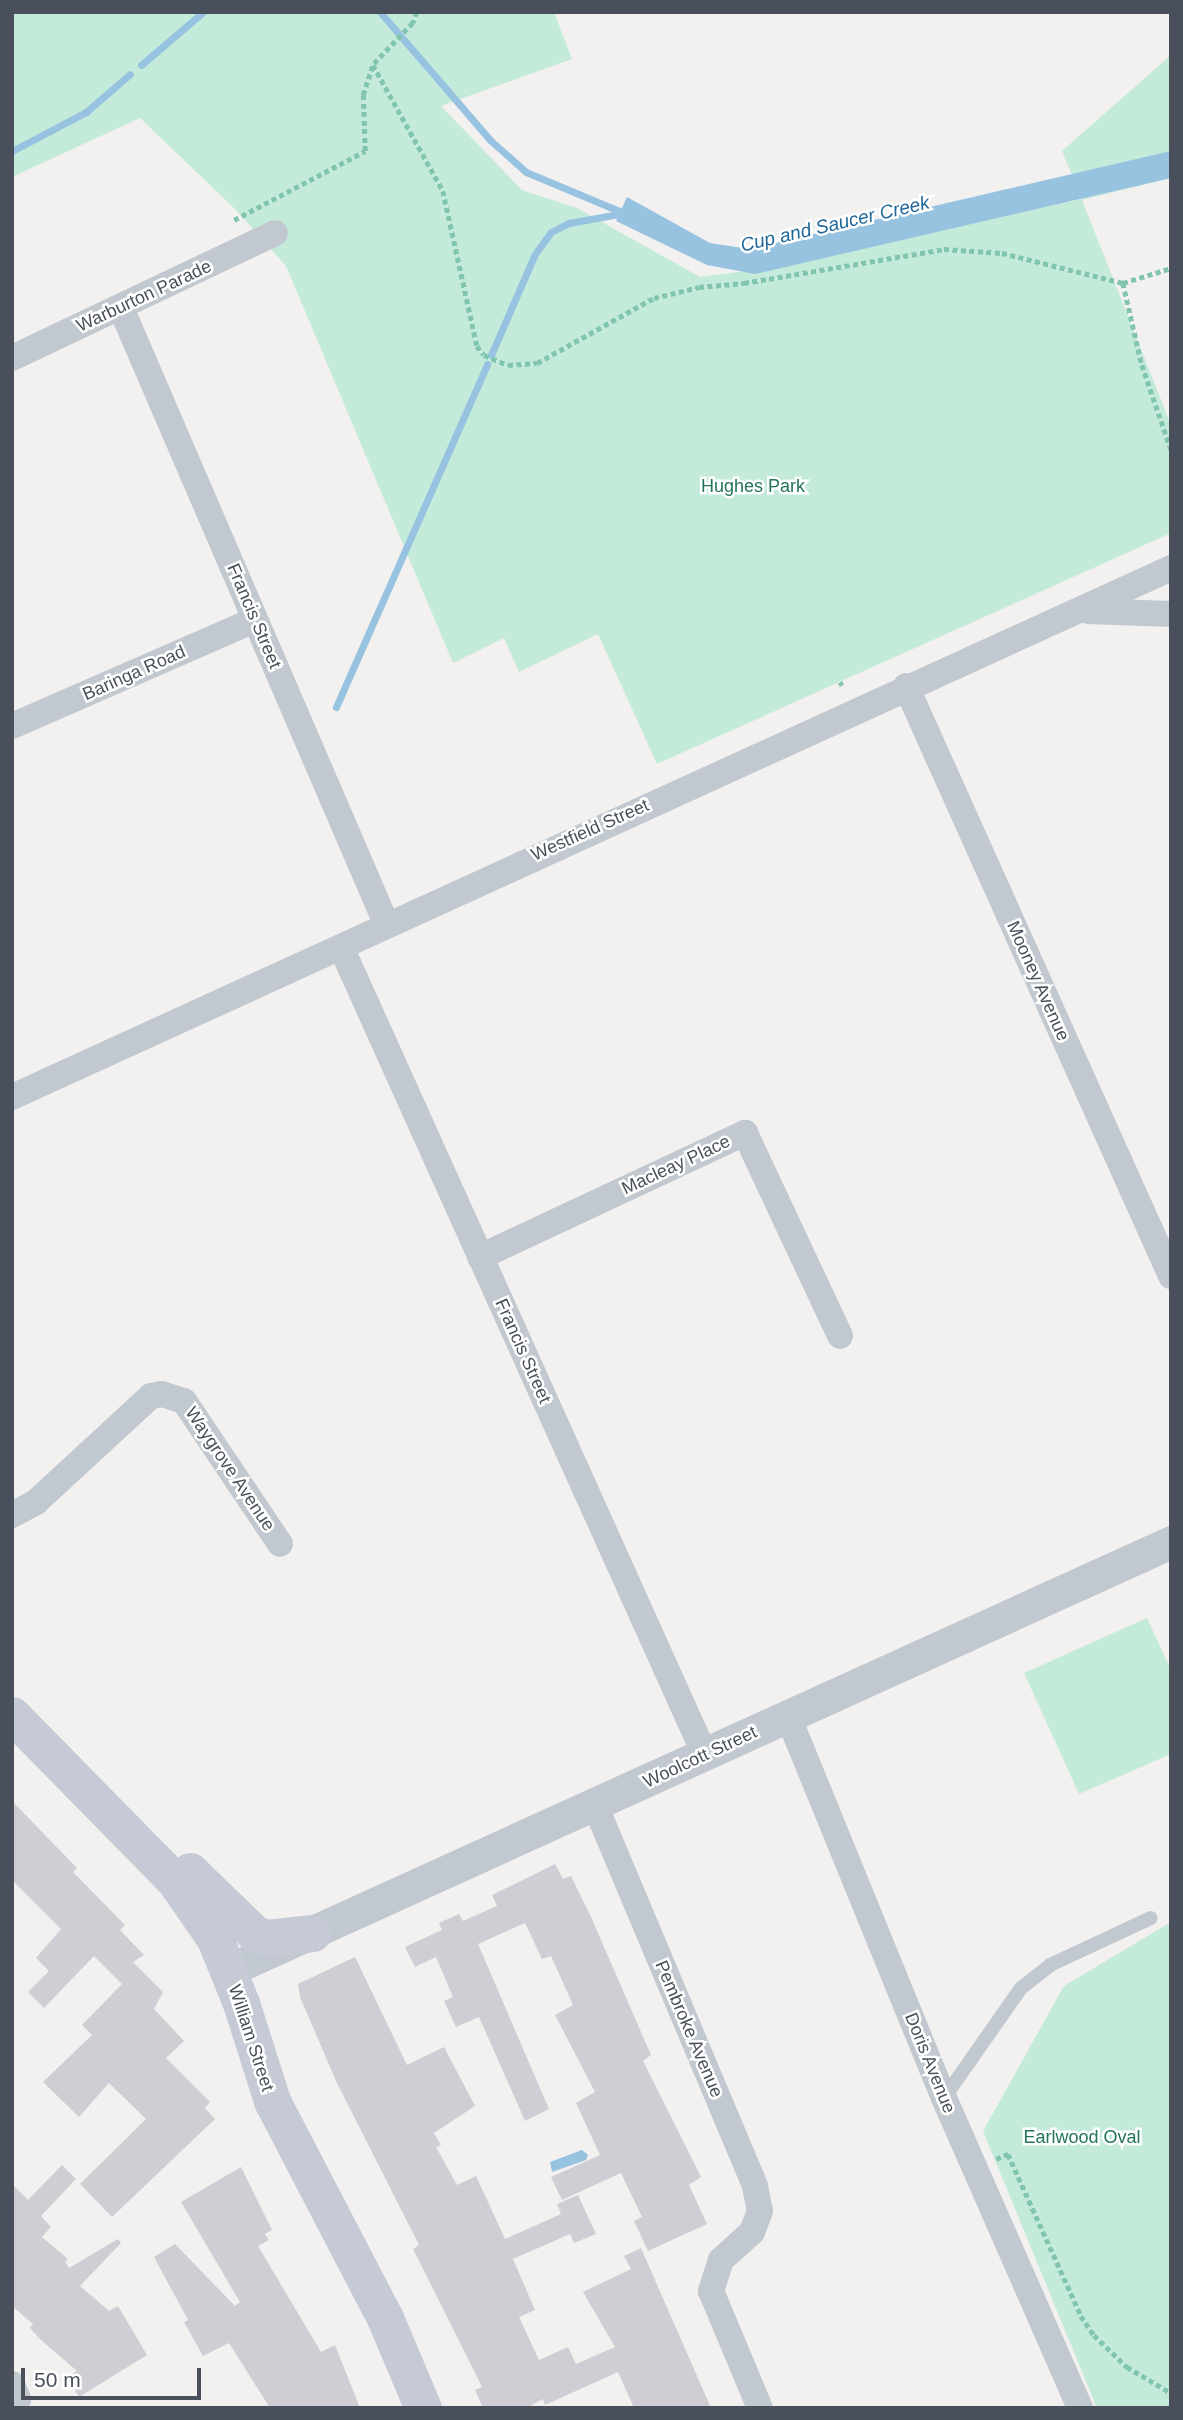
<!DOCTYPE html>
<html>
<head>
<meta charset="utf-8">
<style>
  body { margin:0 }
  #map { position:relative; width:1183px; height:2420px; overflow:hidden; background:#f2f1f0; font-family:Arial,sans-serif }
  div>[style] { position:absolute }
  .green>* { inset:0; background:#c4eada }
  .water>* { inset:0; background:#97c3e1 }
  .stream>* { height:7px; margin:-3.5px; padding:0 3.5px; transform-origin:3.5px; border-radius:3.5px; background:#97c3e1 }
  .building>* { inset:0; background:#ceced4 }
  .path>* { height:4.5px; margin-top:-2.25px; transform-origin:0; background:repeating-linear-gradient(90deg,#81c4b0 0 5px,transparent 0 8.5px) }
  .service>* { height:14px; margin:-7px; padding:0 7px; transform-origin:7px; border-radius:7px; background:#c2c8d0 }
  .minor>* { height:26px; margin:-13px; padding:0 13px; transform-origin:13px; border-radius:13px; background:#c2c8d0 }
  .tertiary>* { height:33px; margin:-16.5px; padding:0 16.5px; transform-origin:16.5px; border-radius:16.5px; background:#c2c8d0 }
  .secondary>* { height:37px; margin:-18.5px; padding:0 18.5px; transform-origin:18.5px; border-radius:18.5px; background:#c5cad6 }
  span { translate:-50% -50%; white-space:nowrap; text-align:center; line-height:1.15; -webkit-text-stroke:5px #fff; paint-order:stroke }
  .street-label { font-size:18px; color:#4a505b }
  .park-label { font-size:18px; color:#23745c }
  .water-label { font-size:19px; color:#1f679a; font-style:italic }
  .frame { position:absolute; inset:0; border:14px solid #4a505b; pointer-events:none }
  .scale { position:absolute; left:21px; top:2368px; width:180px; height:32px; box-sizing:border-box; border:4px solid #4a505b; border-top:0; padding-left:9px; font-size:21px; line-height:24px; white-space:nowrap; color:#4a505b; -webkit-text-stroke:5px #fff; paint-order:stroke }
</style>
</head>
<body>
<div id="map">
  <div class="green">
    <i style="clip-path:polygon(12px 12px,554px 12px,572px 59px,441px 106px,522px 190px,577px 208px,700px 277px,747px 271px,1082px 199px,1062px 151px,1171px 55px,1171px 178px,1082px 200px,1171px 425px,1171px 533px,657px 764px,598px 634px,519px 672px,504px 638px,453px 663px,286px 266px,235px 209px,140px 118px,12px 177px)"></i>
    <i style="clip-path:polygon(1147px 1618px,1171px 1670px,1171px 1754px,1079px 1794px,1024px 1673px)"></i>
    <i style="clip-path:polygon(1171px 1922px,1171px 2408px,1097px 2408px,983px 2131px,1064px 1986px)"></i>
  </div>
  <div class="water">
    <i style="clip-path:polygon(1171px 151px,1171px 178px,755px 274px,707px 265px,616px 221px,627px 197px,710px 243px,749px 249px)"></i>
    <i style="clip-path:polygon(582px 2150px,588px 2155px,586px 2160px,552px 2172px,550px 2162px)"></i>
  </div>
  <div class="stream">
    <i style="left:380px;top:12px;width:169px;rotate:49.3deg"></i>
    <i style="left:490px;top:140px;width:48px;rotate:41.6deg"></i>
    <i style="left:526px;top:172px;width:112px;rotate:22.7deg"></i>
    <i style="left:141px;top:65px;width:82px;rotate:-40.5deg"></i>
    <i style="left:12px;top:151px;width:84px;rotate:-27.8deg"></i>
    <i style="left:86px;top:112px;width:58px;rotate:-40.8deg"></i>
    <i style="left:491px;top:355px;width:110px;rotate:-66.5deg"></i>
    <i style="left:535px;top:254px;width:27px;rotate:-54deg"></i>
    <i style="left:551px;top:232px;width:20px;rotate:-27deg"></i>
    <i style="left:569px;top:223px;width:56px;rotate:-10.3deg"></i>
    <i style="left:336px;top:707px;width:375px;rotate:-66.2deg"></i>
  </div>
  <div class="building">
    <i style="clip-path:polygon(12px 1801px,77px 1868px,73px 1872px,125px 1925px,120px 1930px,144px 1955px,133px 1962px,163px 1992px,154px 2009px,184px 2041px,166px 2058px,210px 2102px,205px 2108px,215px 2119px,112px 2217px,80px 2184px,146px 2119px,109px 2083px,79px 2117px,43px 2082px,92px 2035px,82px 2025px,122px 1984px,94px 1956px,44px 2008px,28px 1992px,49px 1971px,36px 1958px,61px 1929px,12px 1880px)"></i>
    <i style="clip-path:polygon(555px 1864px,563px 1879px,571px 1876px,591px 1917px,651px 2055px,643px 2061px,701px 2177px,689px 2185px,707px 2224px,648px 2251px,634px 2221px,642px 2217px,621px 2173px,562px 2200px,551px 2177px,600px 2155px,576px 2103px,595px 2092px,555px 2015px,573px 2005px,551px 1956px,542px 1959px,525px 1923px,478px 1944px,549px 2109px,525px 2121px,479px 2017px,456px 2027px,444px 2001px,453px 1997px,436px 1957px,415px 1967px,405px 1947px,442px 1930px,439px 1923px,459px 1914px,463px 1921px,497px 1906px,492px 1895px)"></i>
    <i style="clip-path:polygon(355px 1957px,407px 2065px,444px 2047px,475px 2106px,434px 2133px,441px 2145px,436px 2147px,457px 2185px,476px 2176px,505px 2239px,561px 2214px,557px 2204px,578px 2195px,596px 2234px,574px 2243px,570px 2234px,513px 2259px,535px 2310px,519px 2317px,539px 2360px,568px 2347px,576px 2364px,615px 2347px,583px 2292px,631px 2269px,624px 2256px,641px 2248px,711px 2408px,634px 2408px,618px 2372px,545px 2405px,543px 2399px,526px 2408px,483px 2408px,475px 2390px,482px 2387px,413px 2249px,419px 2245px,336px 2081px,300px 1997px,298px 1984px)"></i>
    <i style="clip-path:polygon(62px 2165px,76px 2179px,41px 2216px,51px 2227px,42px 2237px,68px 2259px,65px 2262px,69px 2268px,118px 2239px,121px 2243px,80px 2286px,109px 2311px,118px 2306px,147px 2355px,79px 2397px,67px 2377px,77px 2371px,41px 2340px,30px 2328px,33px 2324px,12px 2306px,12px 2184px,28px 2200px)"></i>
    <i style="clip-path:polygon(241px 2167px,272px 2230px,265px 2234px,269px 2240px,258px 2246px,321px 2352px,335px 2345px,360px 2408px,270px 2408px,229px 2343px,203px 2356px,184px 2322px,188px 2320px,154px 2257px,175px 2244px,235px 2306px,240px 2302px,181px 2202px)"></i>
  </div>
  <div class="path">
    <i style="left:417px;top:12px;width:12px;rotate:110deg"></i>
    <i style="left:413px;top:23px;width:58px;rotate:133.6deg"></i>
    <i style="left:373px;top:65px;width:144px;rotate:60.9deg"></i>
    <i style="left:443px;top:191px;width:159px;rotate:77.6deg"></i>
    <i style="left:477px;top:346px;width:11px;rotate:52deg"></i>
    <i style="left:484px;top:355px;width:26px;rotate:23deg"></i>
    <i style="left:508px;top:365px;width:29px;rotate:-4deg"></i>
    <i style="left:537px;top:363px;width:134px;rotate:-29.1deg"></i>
    <i style="left:654px;top:298px;width:46px;rotate:-13.7deg"></i>
    <i style="left:699px;top:287px;width:45px;rotate:-5.1deg"></i>
    <i style="left:744px;top:283px;width:203px;rotate:-9.6deg"></i>
    <i style="left:944px;top:249px;width:58px;rotate:3.9deg"></i>
    <i style="left:1002px;top:253px;width:125px;rotate:13.9deg"></i>
    <i style="left:1123px;top:283px;width:50px;rotate:-17.4deg"></i>
    <i style="left:234px;top:220px;width:148px;rotate:-27.8deg"></i>
    <i style="left:365px;top:151px;width:56px;rotate:-92deg"></i>
    <i style="left:363px;top:95px;width:32px;rotate:-72deg"></i>
    <i style="left:1123px;top:283px;width:84px;rotate:77deg"></i>
    <i style="left:1142px;top:365px;width:89px;rotate:71deg"></i>
    <i style="left:840px;top:682px;width:4px;rotate:56deg"></i>
    <i style="left:996px;top:2159px;width:13px;rotate:-23deg"></i>
    <i style="left:1008px;top:2154px;width:178px;rotate:65.7deg"></i>
    <i style="left:1081px;top:2316px;width:23px;rotate:56deg"></i>
    <i style="left:1094px;top:2335px;width:46px;rotate:44.1deg"></i>
    <i style="left:1127px;top:2367px;width:51px;rotate:30.6deg"></i>
  </div>
  <div class="service">
    <i style="left:944px;top:2098px;width:134px;rotate:-55deg"></i>
    <i style="left:1021px;top:1988px;width:37px;rotate:-38deg"></i>
    <i style="left:1050px;top:1965px;width:111px;rotate:-25deg"></i>
  </div>
  <div class="minor">
    <i style="left:121px;top:308px;width:670px;rotate:66.69deg"></i>
    <i style="left:12px;top:358px;width:291px;rotate:-25.4deg"></i>
    <i style="left:1088px;top:611px;width:83px;rotate:2.1deg"></i>
    <i style="left:906px;top:686px;width:647px;rotate:65.81deg"></i>
    <i style="left:12px;top:726px;width:265px;rotate:-23.6deg"></i>
    <i style="left:341px;top:947px;width:886px;rotate:65.75deg"></i>
    <i style="left:12px;top:1097px;width:1274px;rotate:-24.53deg"></i>
    <i style="left:480px;top:1257px;width:293px;rotate:-25.1deg"></i>
    <i style="left:745px;top:1133px;width:224px;rotate:64.9deg"></i>
    <i style="left:12px;top:1515px;width:27px;rotate:-28deg"></i>
    <i style="left:36px;top:1502px;width:156px;rotate:-42.7deg"></i>
    <i style="left:151px;top:1396px;width:11px;rotate:-10deg"></i>
    <i style="left:162px;top:1394px;width:23px;rotate:18deg"></i>
    <i style="left:184px;top:1401px;width:172px;rotate:56.1deg"></i>
    <i style="left:788px;top:1716px;width:413px;rotate:67.8deg"></i>
    <i style="left:944px;top:2098px;width:339px;rotate:66.3deg"></i>
    <i style="left:595px;top:1805px;width:413px;rotate:67.2deg"></i>
    <i style="left:755px;top:2186px;width:25px;rotate:79deg"></i>
    <i style="left:760px;top:2211px;width:22px;rotate:111deg"></i>
    <i style="left:752px;top:2232px;width:42px;rotate:137.9deg"></i>
    <i style="left:721px;top:2260px;width:33px;rotate:108deg"></i>
    <i style="left:711px;top:2291px;width:127px;rotate:67.3deg"></i>
    <i style="left:12px;top:2384px;width:16px;rotate:68deg"></i>
    <i style="left:18px;top:2399px;width:9px;rotate:108deg"></i>
  </div>
  <div class="tertiary">
    <i style="left:229px;top:1970px;width:1035px;rotate:-24.43deg"></i>
  </div>
  <div class="secondary">
    <i style="left:12px;top:1715px;width:233px;rotate:45.5deg"></i>
    <i style="left:175px;top:1881px;width:70px;rotate:55.4deg"></i>
    <i style="left:215px;top:1939px;width:69px;rotate:67.9deg"></i>
    <i style="left:241px;top:2003px;width:103px;rotate:72.4deg"></i>
    <i style="left:272px;top:2101px;width:245px;rotate:62.5deg"></i>
    <i style="left:385px;top:2318px;width:98px;rotate:67.1deg"></i>
    <i style="left:190px;top:1871px;width:91px;rotate:44.1deg"></i>
    <i style="left:255px;top:1934px;width:12px;rotate:20deg"></i>
    <i style="left:266px;top:1938px;width:47px;rotate:-6.1deg"></i>
  </div>
  <div class="street-label">
    <span style="left:144px;top:296px;rotate:-25deg">Warburton Parade</span>
    <span style="left:254px;top:616px;rotate:67deg">Francis Street</span>
    <span style="left:134px;top:673px;rotate:-24deg">Baringa Road</span>
    <span style="left:590px;top:830px;rotate:-24deg">Westfield Street</span>
    <span style="left:1038px;top:981px;rotate:66deg">Mooney Avenue</span>
    <span style="left:676px;top:1165px;rotate:-25deg">Macleay Place</span>
    <span style="left:523px;top:1351px;rotate:66deg">Francis Street</span>
    <span style="left:230px;top:1469px;rotate:56deg">Waygrove Avenue</span>
    <span style="left:700px;top:1757px;rotate:-25deg">Woolcott Street</span>
    <span style="left:689px;top:2029px;rotate:67deg">Pembroke Avenue</span>
    <span style="left:251px;top:2038px;rotate:72deg">William Street</span>
    <span style="left:930px;top:2063px;rotate:68deg">Doris Avenue</span>
  </div>
  <div class="park-label">
    <span style="left:753px;top:486px">Hughes Park</span>
    <span style="left:1082px;top:2137px">Earlwood Oval</span>
  </div>
  <div class="water-label">
    <span style="left:835px;top:224px;rotate:-13deg">Cup and Saucer Creek</span>
  </div>
  <div class="frame"></div>
  <div class="scale">50 m</div>
</div>
</body>
</html>
